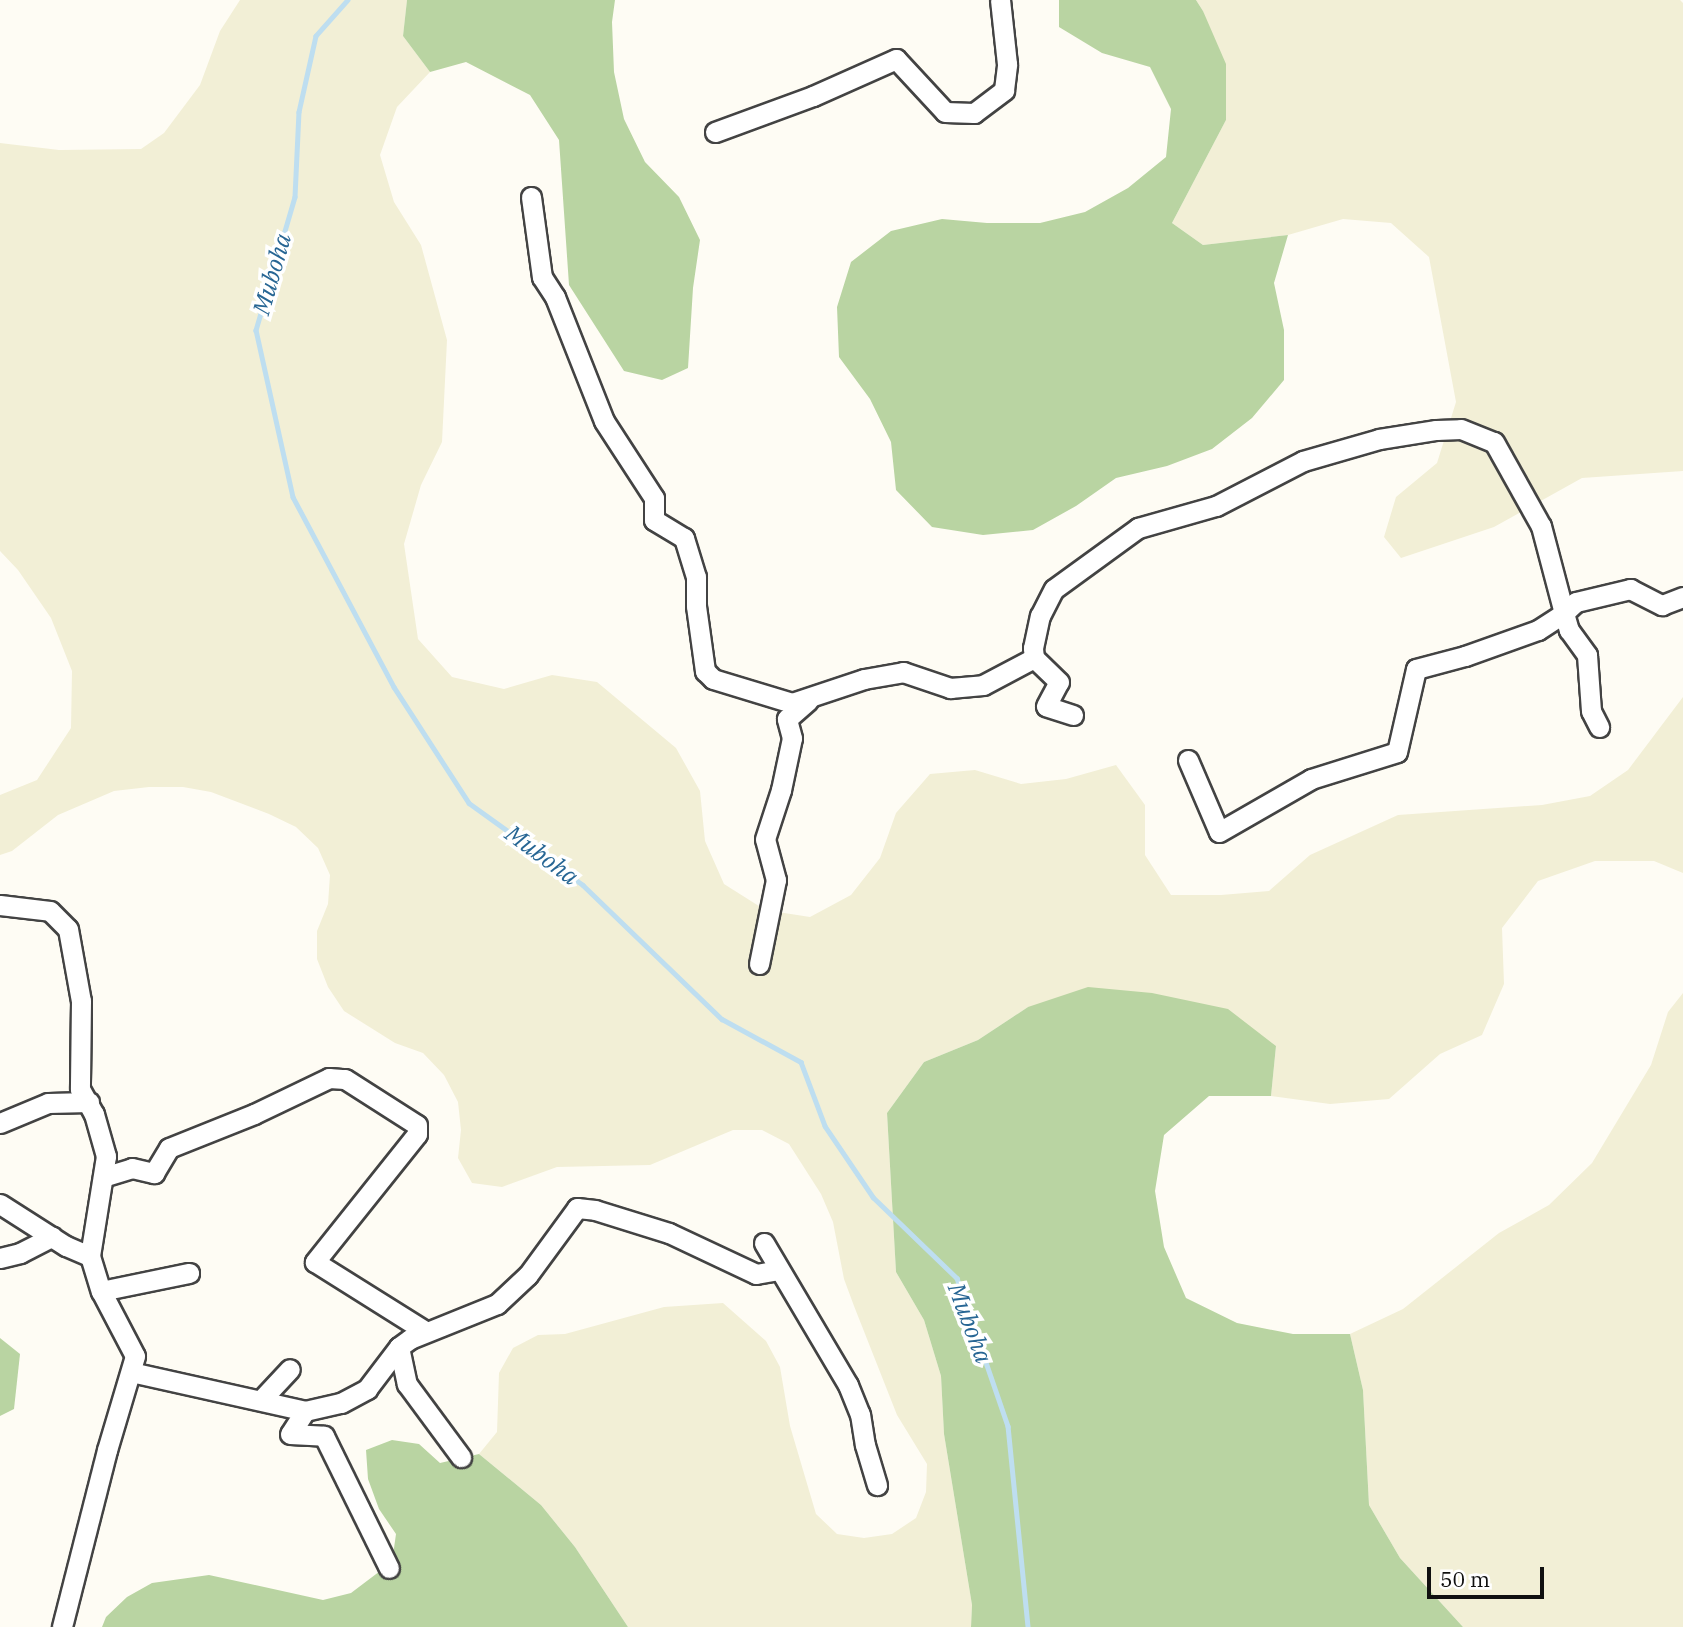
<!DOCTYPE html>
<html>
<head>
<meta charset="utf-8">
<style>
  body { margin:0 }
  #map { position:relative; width:1683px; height:1627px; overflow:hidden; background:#fefcf4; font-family:"IBM Plex Serif",serif }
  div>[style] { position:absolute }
  .farmland>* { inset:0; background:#f2efd6 }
  .forest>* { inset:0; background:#b9d4a2 }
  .stream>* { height:4.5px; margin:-2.25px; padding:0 2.25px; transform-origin:2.25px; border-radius:2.25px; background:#bedef0 }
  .roads { filter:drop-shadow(2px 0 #434343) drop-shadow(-2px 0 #434343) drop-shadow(0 2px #434343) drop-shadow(0 -2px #434343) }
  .minor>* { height:19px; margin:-9.5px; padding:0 9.5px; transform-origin:9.5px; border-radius:9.5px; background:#fff }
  span { translate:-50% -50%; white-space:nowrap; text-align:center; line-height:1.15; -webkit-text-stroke:7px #fff; paint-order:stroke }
  .water-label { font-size:24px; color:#276694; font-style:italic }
  .scale { position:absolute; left:1427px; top:1567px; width:117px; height:32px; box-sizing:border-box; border:4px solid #101010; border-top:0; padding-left:9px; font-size:21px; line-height:24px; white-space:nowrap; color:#101010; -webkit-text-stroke:5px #fff; paint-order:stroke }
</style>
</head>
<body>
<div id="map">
  <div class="farmland">
    <i style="clip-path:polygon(240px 0,407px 0,403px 36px,430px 72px,397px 107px,380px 155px,394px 202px,421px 245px,447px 340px,442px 442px,421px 485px,404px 544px,418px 639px,452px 677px,504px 689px,552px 675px,597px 682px,676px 748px,700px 791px,705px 841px,724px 884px,765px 910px,810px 917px,851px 895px,880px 858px,896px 813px,930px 774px,975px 770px,1021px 784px,1066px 779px,1116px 765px,1145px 805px,1145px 855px,1171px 895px,1221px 895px,1269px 891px,1310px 855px,1398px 815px,1542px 805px,1590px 796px,1628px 770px,1683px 697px,1683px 873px,1654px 861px,1595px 861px,1538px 881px,1502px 928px,1504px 984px,1482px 1035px,1440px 1054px,1389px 1099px,1330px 1104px,1271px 1096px,1276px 1046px,1028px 1007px,978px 1040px,924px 1062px,887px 1113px,896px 1272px,924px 1320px,941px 1376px,944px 1434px,972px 1605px,971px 1627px,628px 1627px,575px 1547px,541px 1505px,479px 1454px,497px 1432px,499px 1373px,513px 1348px,538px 1335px,565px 1334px,664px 1307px,723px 1303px,766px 1341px,780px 1367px,790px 1426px,816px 1514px,837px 1534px,864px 1538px,892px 1534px,916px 1518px,926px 1492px,927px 1464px,897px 1415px,854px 1306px,844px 1279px,833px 1222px,821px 1194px,789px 1144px,762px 1130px,733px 1130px,650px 1165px,557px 1167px,502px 1187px,472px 1183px,458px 1158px,461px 1130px,458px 1102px,444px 1075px,423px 1053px,395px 1043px,344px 1011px,328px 987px,317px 959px,317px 931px,328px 904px,330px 875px,318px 848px,296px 827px,269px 814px,211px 792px,183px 787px,149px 787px,114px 791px,58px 815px,12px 851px,0 855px,0 795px,37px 780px,71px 728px,72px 671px,51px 618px,18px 570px,0 551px,0 143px,59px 150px,141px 149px,164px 133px,200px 85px,220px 31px)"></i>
    <i style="clip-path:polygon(1196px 0,1680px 0,1683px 3px,1683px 471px,1582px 478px,1494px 527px,1401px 558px,1384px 537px,1396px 497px,1437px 463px,1456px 402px,1429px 257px,1391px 223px,1343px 219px,1288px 235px,1203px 245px,1172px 223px,1226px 120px,1203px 11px)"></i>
    <i style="clip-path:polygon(1683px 993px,1683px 1627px,1463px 1627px,1400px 1558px,1369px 1505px,1363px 1390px,1350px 1334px,1403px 1309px,1499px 1233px,1549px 1205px,1592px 1163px,1651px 1065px,1668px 1012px)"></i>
  </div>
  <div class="forest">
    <i style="clip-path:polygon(407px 0,615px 0,612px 22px,614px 72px,624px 119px,645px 162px,679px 197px,700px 240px,693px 288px,688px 368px,662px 380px,624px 371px,569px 285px,559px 140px,530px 95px,466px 62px,430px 72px,403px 36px)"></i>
    <i style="clip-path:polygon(1059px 0,1196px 0,1203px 11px,1226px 64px,1226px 120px,1172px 223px,1203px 245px,1288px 235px,1274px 283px,1284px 330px,1284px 380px,1252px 418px,1212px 449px,1167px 466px,1116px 478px,1076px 506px,1033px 530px,983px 535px,932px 527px,896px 490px,891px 442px,870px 399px,839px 357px,837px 307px,851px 262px,891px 231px,942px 219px,987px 223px,1040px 223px,1085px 212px,1128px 188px,1166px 157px,1171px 109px,1150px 67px,1102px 53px,1059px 27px)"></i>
    <i style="clip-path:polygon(1088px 987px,1152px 993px,1228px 1009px,1276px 1046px,1271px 1096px,1209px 1096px,1164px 1135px,1155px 1191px,1164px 1247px,1186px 1298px,1237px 1323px,1293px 1334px,1350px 1334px,1363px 1390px,1369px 1505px,1400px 1558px,1463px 1627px,971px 1627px,972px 1605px,944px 1434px,941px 1376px,924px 1320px,896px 1272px,887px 1113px,924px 1062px,978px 1040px,1028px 1007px)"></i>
    <i style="clip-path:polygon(0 1338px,20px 1354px,14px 1409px,0 1416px)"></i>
    <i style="clip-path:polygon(392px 1440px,419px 1444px,440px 1463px,479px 1454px,541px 1505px,575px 1547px,628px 1627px,102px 1627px,106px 1617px,127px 1597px,152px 1583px,209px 1575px,323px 1600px,351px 1593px,392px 1562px,396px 1534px,379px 1509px,368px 1479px,366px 1450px)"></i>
  </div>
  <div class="stream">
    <i style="left:348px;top:0;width:48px;rotate:131.6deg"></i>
    <i style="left:316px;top:36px;width:78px;rotate:102.6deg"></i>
    <i style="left:299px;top:112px;width:85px;rotate:92.7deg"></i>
    <i style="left:295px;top:197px;width:139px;rotate:106.3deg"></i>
    <i style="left:256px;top:330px;width:171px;rotate:77.5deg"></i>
    <i style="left:293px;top:497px;width:215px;rotate:62deg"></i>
    <i style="left:394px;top:687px;width:138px;rotate:57.1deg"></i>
    <i style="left:469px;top:803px;width:140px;rotate:35.7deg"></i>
    <i style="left:583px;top:885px;width:193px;rotate:44deg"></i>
    <i style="left:722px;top:1019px;width:90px;rotate:28.6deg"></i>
    <i style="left:801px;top:1062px;width:68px;rotate:69.4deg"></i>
    <i style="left:825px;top:1126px;width:86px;rotate:55.9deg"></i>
    <i style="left:873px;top:1197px;width:117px;rotate:44deg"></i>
    <i style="left:957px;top:1278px;width:157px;rotate:71deg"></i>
    <i style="left:1008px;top:1426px;width:202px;rotate:84.3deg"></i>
  </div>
  <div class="roads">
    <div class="minor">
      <i style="left:715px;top:132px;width:104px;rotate:-20.2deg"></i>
      <i style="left:813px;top:96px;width:91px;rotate:-24deg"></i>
      <i style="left:896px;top:59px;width:72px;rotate:47.2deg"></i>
      <i style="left:945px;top:112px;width:29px;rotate:2deg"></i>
      <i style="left:974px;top:113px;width:38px;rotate:-37deg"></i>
      <i style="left:1004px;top:90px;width:26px;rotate:-83deg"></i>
      <i style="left:1007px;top:64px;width:64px;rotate:-96.2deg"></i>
      <i style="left:531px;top:197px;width:81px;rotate:82.2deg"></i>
      <i style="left:542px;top:277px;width:24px;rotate:57deg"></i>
      <i style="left:555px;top:297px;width:133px;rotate:68.4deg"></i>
      <i style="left:604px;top:421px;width:92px;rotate:57deg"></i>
      <i style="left:654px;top:498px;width:22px;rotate:90deg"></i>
      <i style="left:654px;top:520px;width:35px;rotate:31deg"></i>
      <i style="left:684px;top:538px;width:41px;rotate:72.9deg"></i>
      <i style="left:696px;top:577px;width:29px;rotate:90deg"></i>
      <i style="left:696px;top:606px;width:66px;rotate:82.1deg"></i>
      <i style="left:705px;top:671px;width:11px;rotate:45deg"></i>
      <i style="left:713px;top:679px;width:83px;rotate:16.9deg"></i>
      <i style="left:792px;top:703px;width:76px;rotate:-18.4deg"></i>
      <i style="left:864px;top:679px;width:40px;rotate:-10deg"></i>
      <i style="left:903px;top:672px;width:50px;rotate:18.8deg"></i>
      <i style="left:950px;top:688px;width:33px;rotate:-5deg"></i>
      <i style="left:983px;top:685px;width:58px;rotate:-27.9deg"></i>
      <i style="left:1073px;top:715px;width:28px;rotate:-162deg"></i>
      <i style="left:1046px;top:706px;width:27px;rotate:-62deg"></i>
      <i style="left:1059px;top:682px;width:35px;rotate:-136deg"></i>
      <i style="left:1034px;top:658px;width:10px;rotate:-96deg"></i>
      <i style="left:1033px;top:648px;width:33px;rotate:-78deg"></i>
      <i style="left:1040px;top:616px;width:30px;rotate:-63deg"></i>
      <i style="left:1054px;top:589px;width:104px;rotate:-36deg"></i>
      <i style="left:1138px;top:528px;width:81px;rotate:-15.8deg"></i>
      <i style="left:1216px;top:506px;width:98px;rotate:-27.3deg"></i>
      <i style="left:1303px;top:461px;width:79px;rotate:-16.1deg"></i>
      <i style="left:1379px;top:439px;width:58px;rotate:-9deg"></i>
      <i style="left:1436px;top:430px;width:25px;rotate:-2deg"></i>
      <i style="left:1461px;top:429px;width:35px;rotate:22deg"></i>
      <i style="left:1494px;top:442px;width:96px;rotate:60.8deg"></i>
      <i style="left:1541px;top:526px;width:90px;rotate:75.2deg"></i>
      <i style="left:1564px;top:613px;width:16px;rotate:-43deg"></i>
      <i style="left:1576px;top:602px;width:56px;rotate:-13.5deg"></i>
      <i style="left:1630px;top:589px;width:36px;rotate:27deg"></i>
      <i style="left:1662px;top:605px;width:22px;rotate:-21deg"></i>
      <i style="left:1188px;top:760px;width:78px;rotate:66.7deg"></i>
      <i style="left:1219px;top:832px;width:106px;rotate:-29.9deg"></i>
      <i style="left:1311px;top:779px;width:90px;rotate:-17.4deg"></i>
      <i style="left:1397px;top:752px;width:85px;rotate:-77.1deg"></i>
      <i style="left:1416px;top:669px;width:51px;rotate:-14.9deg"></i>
      <i style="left:1465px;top:656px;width:77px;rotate:-19.6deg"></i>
      <i style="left:1538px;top:630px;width:31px;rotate:-33deg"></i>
      <i style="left:1564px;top:613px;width:18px;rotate:74deg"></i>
      <i style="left:1569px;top:630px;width:31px;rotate:54deg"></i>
      <i style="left:1587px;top:655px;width:56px;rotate:85.9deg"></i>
      <i style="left:1591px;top:711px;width:18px;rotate:63deg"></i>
      <i style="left:0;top:905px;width:50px;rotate:6.8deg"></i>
      <i style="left:50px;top:911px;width:25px;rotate:45deg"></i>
      <i style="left:68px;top:929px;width:73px;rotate:79.8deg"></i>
      <i style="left:81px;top:1001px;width:88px;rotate:90.7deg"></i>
      <i style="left:80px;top:1089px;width:29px;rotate:61deg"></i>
      <i style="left:94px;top:1114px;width:44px;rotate:74.1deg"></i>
      <i style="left:106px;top:1156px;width:101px;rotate:99.1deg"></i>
      <i style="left:90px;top:1256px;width:37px;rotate:73deg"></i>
      <i style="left:101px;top:1291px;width:73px;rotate:62.4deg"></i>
      <i style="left:135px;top:1356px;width:98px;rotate:106.6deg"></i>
      <i style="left:107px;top:1450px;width:183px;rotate:104.3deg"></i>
      <i style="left:759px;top:964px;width:86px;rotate:-78.6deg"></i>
      <i style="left:776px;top:880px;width:42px;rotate:-105deg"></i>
      <i style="left:765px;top:839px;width:52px;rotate:-71.9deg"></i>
      <i style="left:781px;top:790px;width:53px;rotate:-78.1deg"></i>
      <i style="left:792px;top:738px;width:20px;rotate:-105deg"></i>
      <i style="left:787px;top:719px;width:28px;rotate:-41deg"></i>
      <i style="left:0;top:1123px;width:52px;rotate:-22.6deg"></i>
      <i style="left:48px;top:1103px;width:41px;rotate:-1.4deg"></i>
      <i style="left:103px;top:1177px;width:30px;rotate:-17deg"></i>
      <i style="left:132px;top:1168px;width:23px;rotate:13deg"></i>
      <i style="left:154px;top:1173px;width:29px;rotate:-59deg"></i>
      <i style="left:169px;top:1148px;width:92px;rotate:-21.8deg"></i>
      <i style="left:254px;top:1114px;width:83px;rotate:-25.6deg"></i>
      <i style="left:329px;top:1078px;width:16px;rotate:4deg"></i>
      <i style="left:345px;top:1079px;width:85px;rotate:32.6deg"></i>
      <i style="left:417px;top:1125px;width:9px;rotate:90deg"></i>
      <i style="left:417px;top:1134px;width:164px;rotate:128.6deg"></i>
      <i style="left:315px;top:1262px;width:130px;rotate:32.1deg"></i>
      <i style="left:0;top:1204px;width:78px;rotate:32.5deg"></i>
      <i style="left:66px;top:1246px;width:26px;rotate:23deg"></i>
      <i style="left:764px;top:1243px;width:165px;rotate:59.4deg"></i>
      <i style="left:848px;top:1385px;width:31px;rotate:68deg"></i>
      <i style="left:860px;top:1414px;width:31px;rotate:81deg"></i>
      <i style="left:865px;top:1445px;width:42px;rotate:73.3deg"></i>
      <i style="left:0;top:1258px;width:21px;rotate:-14deg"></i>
      <i style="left:20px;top:1253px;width:36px;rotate:-27deg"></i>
      <i style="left:101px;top:1291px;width:90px;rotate:-11.6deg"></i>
      <i style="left:399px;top:1347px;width:38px;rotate:78deg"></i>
      <i style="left:407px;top:1384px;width:91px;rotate:53.5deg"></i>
      <i style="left:131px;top:1372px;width:178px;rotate:12.6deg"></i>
      <i style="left:305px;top:1411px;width:37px;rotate:-13deg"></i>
      <i style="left:341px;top:1403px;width:30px;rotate:-28deg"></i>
      <i style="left:367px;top:1389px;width:53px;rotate:-52.7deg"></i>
      <i style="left:399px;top:1347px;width:14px;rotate:-36deg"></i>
      <i style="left:410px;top:1339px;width:94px;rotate:-21.9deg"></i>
      <i style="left:497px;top:1304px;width:42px;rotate:-43.1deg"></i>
      <i style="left:528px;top:1275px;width:83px;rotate:-53.8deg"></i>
      <i style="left:577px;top:1208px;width:18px;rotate:6deg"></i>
      <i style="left:595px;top:1210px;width:77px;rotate:17.3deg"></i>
      <i style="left:669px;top:1233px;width:96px;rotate:25.2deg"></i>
      <i style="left:756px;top:1274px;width:22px;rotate:-10deg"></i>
      <i style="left:261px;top:1400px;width:42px;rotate:-46.9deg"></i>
      <i style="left:305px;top:1411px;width:27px;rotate:123deg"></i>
      <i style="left:290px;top:1434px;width:34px;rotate:3deg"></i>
      <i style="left:324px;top:1436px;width:147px;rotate:63.8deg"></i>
    </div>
  </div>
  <div class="water-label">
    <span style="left:272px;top:274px;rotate:-74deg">Muboha</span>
    <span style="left:542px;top:855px;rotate:36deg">Muboha</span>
    <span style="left:970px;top:1323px;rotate:69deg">Muboha</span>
  </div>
  <div class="scale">50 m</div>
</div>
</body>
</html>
